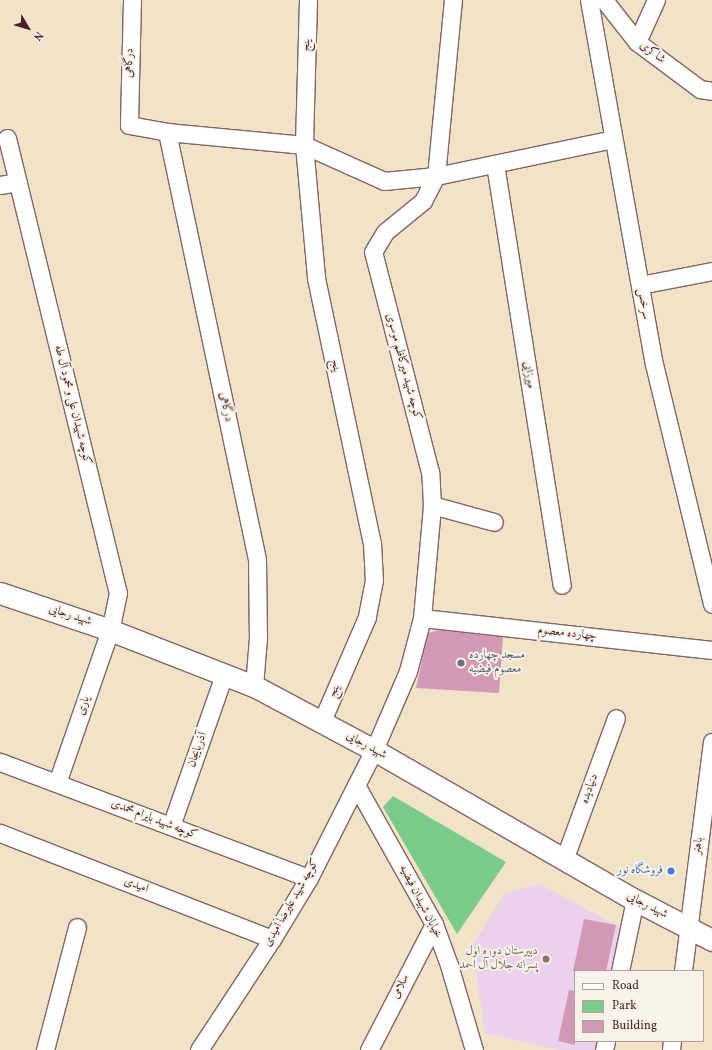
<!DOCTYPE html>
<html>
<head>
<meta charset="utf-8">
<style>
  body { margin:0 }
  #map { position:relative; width:712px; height:1050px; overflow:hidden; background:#f1e3c8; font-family:Vollkorn,Amiri,serif }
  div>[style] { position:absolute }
  .built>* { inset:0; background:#ebd1eb }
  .green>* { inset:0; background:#7aca8c }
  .building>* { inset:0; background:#d299b4 }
  .roads { filter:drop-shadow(1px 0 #846462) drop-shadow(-1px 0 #846462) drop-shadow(0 1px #846462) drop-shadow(0 -1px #846462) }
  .minor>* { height:17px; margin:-8.5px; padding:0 8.5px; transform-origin:8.5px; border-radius:8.5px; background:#fff }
  .tertiary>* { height:21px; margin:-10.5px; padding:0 10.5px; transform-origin:10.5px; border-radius:10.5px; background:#fff }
  .dots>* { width:11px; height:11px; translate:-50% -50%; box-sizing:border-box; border:2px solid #f7f3e8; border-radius:50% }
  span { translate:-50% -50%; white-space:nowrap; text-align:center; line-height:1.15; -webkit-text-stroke:4px #f7f3e8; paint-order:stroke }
  .street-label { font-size:12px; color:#4a1f2b }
  .worship-label { font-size:12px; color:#5b616d }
  .left { translate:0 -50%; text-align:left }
  .shop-label { font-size:12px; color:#366cbe }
  .right { translate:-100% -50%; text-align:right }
  .education-label { font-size:12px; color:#785e54 }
  .legend { position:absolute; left:574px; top:970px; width:130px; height:72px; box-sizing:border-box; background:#f7f3e8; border:1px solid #b29e9c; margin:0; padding:5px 7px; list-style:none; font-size:12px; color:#4a1f2b }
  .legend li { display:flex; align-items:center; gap:8px; height:20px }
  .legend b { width:20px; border:1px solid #b29e9c }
  .north { position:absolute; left:8px; top:8px; width:40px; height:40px; -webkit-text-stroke:3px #f7f3e8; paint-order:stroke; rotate:128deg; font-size:11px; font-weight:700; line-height:16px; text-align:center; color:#4a1f2b }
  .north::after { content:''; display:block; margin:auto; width:14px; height:18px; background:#4a1f2b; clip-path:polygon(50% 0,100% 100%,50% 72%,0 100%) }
</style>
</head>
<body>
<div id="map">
  <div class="built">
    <i style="clip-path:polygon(540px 884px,625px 930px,615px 971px,575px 971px,575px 1041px,600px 1041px,598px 1050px,559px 1050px,485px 1033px,472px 946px,505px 893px)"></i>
  </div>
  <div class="green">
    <i style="clip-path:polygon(393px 796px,506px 862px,457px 934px,383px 807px)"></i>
  </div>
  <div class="building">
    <i style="clip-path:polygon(439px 630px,503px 637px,499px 693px,416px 688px,428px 633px)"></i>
    <i style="clip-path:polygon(584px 919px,616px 925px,606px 971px,573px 971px)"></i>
    <i style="clip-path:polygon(569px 990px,575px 991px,575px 1045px,558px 1041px)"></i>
  </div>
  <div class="roads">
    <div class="minor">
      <i style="left:132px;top:0;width:125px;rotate:91.4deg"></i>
      <i style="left:129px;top:125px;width:39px;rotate:10deg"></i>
      <i style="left:167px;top:132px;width:138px;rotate:5.4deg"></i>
      <i style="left:304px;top:145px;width:88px;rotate:24.2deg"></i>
      <i style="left:384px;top:181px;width:52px;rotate:-5.5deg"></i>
      <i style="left:436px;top:176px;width:181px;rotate:-11.8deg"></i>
      <i style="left:308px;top:0;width:145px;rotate:91.6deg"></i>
      <i style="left:304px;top:145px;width:134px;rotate:84.8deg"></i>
      <i style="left:316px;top:278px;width:271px;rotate:78.1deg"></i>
      <i style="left:372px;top:543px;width:37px;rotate:87deg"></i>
      <i style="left:374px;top:580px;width:38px;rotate:101deg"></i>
      <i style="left:367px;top:617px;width:113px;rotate:113.4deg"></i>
      <i style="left:589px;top:0;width:370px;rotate:79.9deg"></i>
      <i style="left:654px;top:364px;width:247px;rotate:76.4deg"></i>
      <i style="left:604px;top:0;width:53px;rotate:51.8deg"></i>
      <i style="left:637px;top:42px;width:79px;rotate:36.7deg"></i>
      <i style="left:700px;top:89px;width:12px;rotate:9deg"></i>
      <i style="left:637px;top:42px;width:46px;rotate:-65.7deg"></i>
      <i style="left:167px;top:132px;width:436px;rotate:78.1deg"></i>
      <i style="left:257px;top:559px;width:79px;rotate:89.3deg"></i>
      <i style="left:258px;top:638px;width:48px;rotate:94.8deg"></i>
      <i style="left:7px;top:138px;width:468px;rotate:76.3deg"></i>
      <i style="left:118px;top:593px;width:38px;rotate:102deg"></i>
      <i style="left:110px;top:630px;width:162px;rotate:109.1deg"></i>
      <i style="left:495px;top:164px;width:426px;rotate:81deg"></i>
      <i style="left:0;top:185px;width:18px;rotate:-9deg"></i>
      <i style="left:640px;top:285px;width:73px;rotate:-11deg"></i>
      <i style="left:432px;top:505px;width:64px;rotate:15.3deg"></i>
      <i style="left:422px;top:618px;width:292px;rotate:6.3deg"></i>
      <i style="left:0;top:762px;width:330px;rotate:20.6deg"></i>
      <i style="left:356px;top:785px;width:159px;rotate:60.7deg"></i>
      <i style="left:434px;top:924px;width:44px;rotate:69.9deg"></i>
      <i style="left:449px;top:965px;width:89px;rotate:73.6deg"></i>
      <i style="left:171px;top:826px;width:160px;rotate:-70.7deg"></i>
      <i style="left:0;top:833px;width:292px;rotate:21.3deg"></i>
      <i style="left:564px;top:860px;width:151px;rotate:-69.9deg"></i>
      <i style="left:620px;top:971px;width:73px;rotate:-78.1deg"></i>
      <i style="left:683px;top:971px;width:231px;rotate:-82.8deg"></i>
      <i style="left:45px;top:1050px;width:127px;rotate:-75.4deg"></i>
      <i style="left:199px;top:1050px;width:133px;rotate:-56.7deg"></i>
      <i style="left:272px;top:939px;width:71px;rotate:-58.8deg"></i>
      <i style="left:309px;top:878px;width:144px;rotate:-63.1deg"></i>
      <i style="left:374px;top:750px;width:86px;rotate:-66.7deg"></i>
      <i style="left:408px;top:671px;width:55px;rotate:-75.2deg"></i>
      <i style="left:422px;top:618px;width:113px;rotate:-84.9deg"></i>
      <i style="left:432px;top:505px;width:33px;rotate:-93deg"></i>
      <i style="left:430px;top:472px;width:227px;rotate:-104.5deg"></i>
      <i style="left:373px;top:252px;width:23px;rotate:-59deg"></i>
      <i style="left:385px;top:232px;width:49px;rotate:-39.2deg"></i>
      <i style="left:423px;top:201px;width:28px;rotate:-63deg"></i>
      <i style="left:436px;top:176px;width:177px;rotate:-84.5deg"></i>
      <i style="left:369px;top:1050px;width:142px;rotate:-62.7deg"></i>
      <i style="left:604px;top:1050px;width:9px;rotate:-77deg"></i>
      <i style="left:671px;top:1050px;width:9px;rotate:-84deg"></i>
    </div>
    <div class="tertiary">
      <i style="left:0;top:593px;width:116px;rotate:18.6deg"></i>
      <i style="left:110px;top:630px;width:155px;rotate:21.3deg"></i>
      <i style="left:254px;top:686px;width:136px;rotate:28.1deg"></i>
      <i style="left:374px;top:750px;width:301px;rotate:29.9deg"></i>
      <i style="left:635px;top:900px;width:87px;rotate:27.5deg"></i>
    </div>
  </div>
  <div class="dots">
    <i style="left:461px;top:663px;background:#6b7280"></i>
    <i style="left:671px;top:871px;background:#3f7fe0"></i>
    <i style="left:546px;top:959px;background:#8d6e63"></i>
  </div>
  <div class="street-label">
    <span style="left:307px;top:45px;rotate:-88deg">ینج</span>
    <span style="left:652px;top:53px;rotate:37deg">شاکری</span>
    <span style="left:130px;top:63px;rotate:-89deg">درگاهی</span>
    <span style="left:643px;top:304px;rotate:80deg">سرخس</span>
    <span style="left:335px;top:366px;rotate:78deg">ینج</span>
    <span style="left:403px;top:367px;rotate:75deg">کوچه شهید میرکاظم موسوی</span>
    <span style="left:528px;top:375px;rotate:81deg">میرزایی</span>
    <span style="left:72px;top:405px;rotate:76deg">کوچه شهیدان علی و محمود آل طه</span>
    <span style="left:225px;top:407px;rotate:78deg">درگاهی</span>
    <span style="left:70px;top:616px;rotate:18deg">شهید رجایی</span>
    <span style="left:567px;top:634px;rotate:6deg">چهارده معصوم</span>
    <span style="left:335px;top:691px;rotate:-67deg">ینج</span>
    <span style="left:84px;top:706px;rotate:-71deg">یاری</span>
    <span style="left:366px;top:746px;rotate:29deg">شهید رجایی</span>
    <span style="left:198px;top:750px;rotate:-71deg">آذربایجان</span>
    <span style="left:590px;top:789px;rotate:-70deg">دنیادیده</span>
    <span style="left:154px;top:820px;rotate:21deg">کوچه شهید بایرام محمدی</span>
    <span style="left:699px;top:846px;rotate:-83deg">باهنر</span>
    <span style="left:136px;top:886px;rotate:21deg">امیدی</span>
    <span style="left:420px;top:902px;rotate:63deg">خیابان شهیدان فیضیه</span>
    <span style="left:292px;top:903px;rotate:-60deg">کوچه شهید علیرضا امیدی</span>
    <span style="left:647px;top:906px;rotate:27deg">شهید رجایی</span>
    <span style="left:401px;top:987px;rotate:-63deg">سلامی</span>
  </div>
  <div class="worship-label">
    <span class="left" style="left:469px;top:663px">مسجد چهارده<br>معصوم فیضیه</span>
  </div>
  <div class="shop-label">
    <span class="right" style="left:663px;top:871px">فروشگاه نور</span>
  </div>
  <div class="education-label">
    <span class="right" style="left:538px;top:959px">دبیرستان دوره اول<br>پسرانه جلال آل احمد</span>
  </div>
  <ul class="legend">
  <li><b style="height:5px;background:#fff"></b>Road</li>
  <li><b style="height:11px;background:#7aca8c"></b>Park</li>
  <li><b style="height:11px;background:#d299b4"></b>Building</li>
  </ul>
  <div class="north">N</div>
</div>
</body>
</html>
